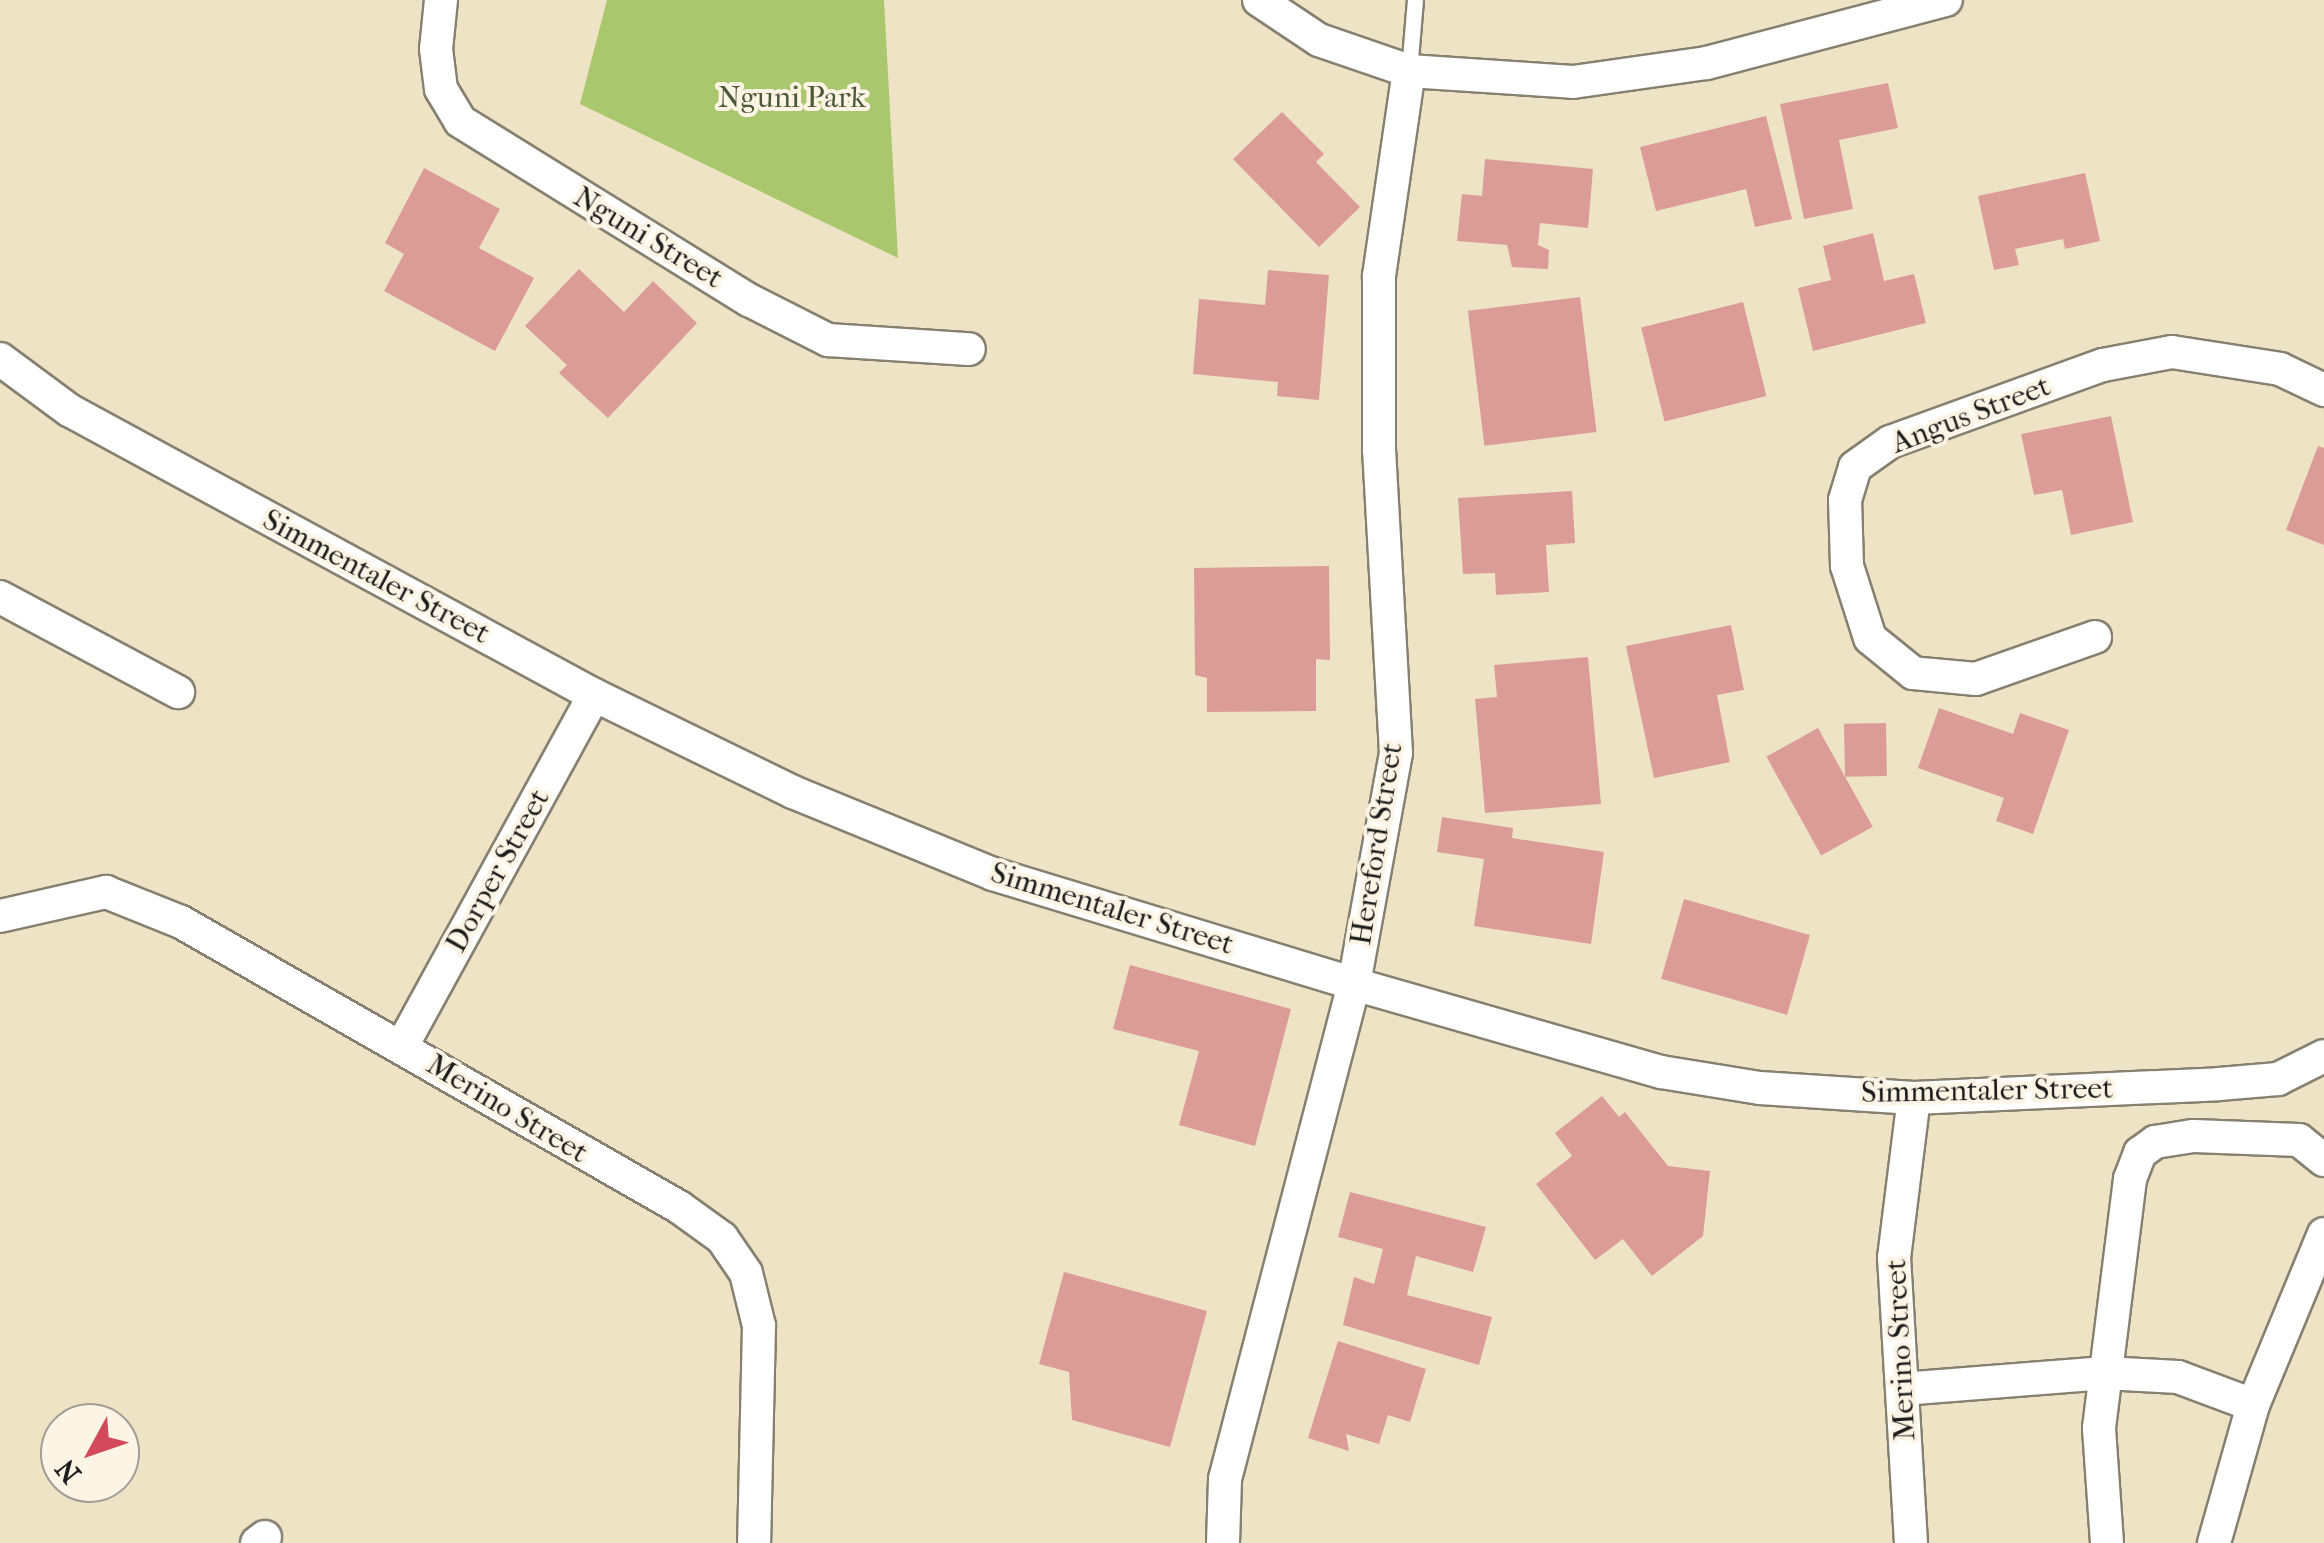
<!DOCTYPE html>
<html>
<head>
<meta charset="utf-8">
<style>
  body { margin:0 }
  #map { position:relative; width:2324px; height:1543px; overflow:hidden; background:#eee4c5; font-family:"IM FELL French Canon",serif }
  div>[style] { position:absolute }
  .green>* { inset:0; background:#aac76e }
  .building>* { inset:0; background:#db9c98; transform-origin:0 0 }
  .roads { filter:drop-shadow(2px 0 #858070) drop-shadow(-2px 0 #858070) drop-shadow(0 2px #858070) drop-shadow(0 -2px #858070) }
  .lane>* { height:15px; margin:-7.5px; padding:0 7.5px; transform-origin:7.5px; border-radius:7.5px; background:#fff }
  .street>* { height:32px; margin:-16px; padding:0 16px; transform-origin:16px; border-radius:16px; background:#fff }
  span { translate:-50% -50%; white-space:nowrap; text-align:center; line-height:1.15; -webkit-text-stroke:8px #fcf5e5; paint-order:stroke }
  .park-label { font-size:30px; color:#4e5839 }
  .street-label { font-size:30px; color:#1c1c1c }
  .north { position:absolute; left:40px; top:1403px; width:100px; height:100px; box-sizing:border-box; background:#fcf5e5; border:2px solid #a29e95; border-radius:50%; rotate:230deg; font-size:28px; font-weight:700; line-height:40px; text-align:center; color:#1c1c1c }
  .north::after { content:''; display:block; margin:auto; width:35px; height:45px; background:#d1495b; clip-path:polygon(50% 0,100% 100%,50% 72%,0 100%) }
</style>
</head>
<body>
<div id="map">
  <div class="green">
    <i style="clip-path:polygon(607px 0,884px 0,898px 258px,580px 104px)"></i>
  </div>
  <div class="building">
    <i style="clip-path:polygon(1888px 83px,1898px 128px,1839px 140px,1853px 209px,1804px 219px,1780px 104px)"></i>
    <i style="clip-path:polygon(1282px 112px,1324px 154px,1316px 162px,1360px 207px,1319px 247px,1233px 159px)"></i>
    <i style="clip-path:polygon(1766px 116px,1792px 219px,1755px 227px,1746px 189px,1656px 211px,1640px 147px)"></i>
    <i style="clip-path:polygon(1485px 159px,1593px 169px,1588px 228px,1540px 223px,1538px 245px,1549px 250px,1548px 269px,1512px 267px,1507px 245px,1457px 241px,1462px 194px,1482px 196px)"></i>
    <i style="clip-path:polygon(424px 168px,500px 209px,479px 248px,534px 278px,495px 351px,384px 291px,404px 254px,385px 243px)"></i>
    <i style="clip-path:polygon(2085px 173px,2100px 241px,2065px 249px,2063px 239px,2015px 249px,2019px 265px,1994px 270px,1978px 196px)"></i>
    <i style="clip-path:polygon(1873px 233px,1884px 281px,1914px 274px,1926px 323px,1813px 351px,1798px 288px,1831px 280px,1823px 246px)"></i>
    <i style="clip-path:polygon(579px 269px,624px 312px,653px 281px,697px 323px,608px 418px,559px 373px,567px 365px,525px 326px)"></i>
    <i style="clip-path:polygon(1268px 270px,1329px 275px,1319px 400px,1277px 396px,1278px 382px,1193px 374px,1199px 299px,1265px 305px)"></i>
    <i style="left:1580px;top:297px;width:136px;height:113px;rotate:83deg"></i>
    <i style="left:1743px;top:302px;width:97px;height:105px;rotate:76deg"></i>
    <i style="clip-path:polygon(2111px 416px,2133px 522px,2071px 535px,2062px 490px,2034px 495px,2021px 434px)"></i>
    <i style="clip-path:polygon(2318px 446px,2324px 448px,2324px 545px,2286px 530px)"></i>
    <i style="clip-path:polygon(1572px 491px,1575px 543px,1546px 545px,1549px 592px,1496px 595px,1495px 573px,1463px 574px,1458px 498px)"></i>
    <i style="clip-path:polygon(1329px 566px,1330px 660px,1316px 659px,1316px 711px,1207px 712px,1207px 678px,1195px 675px,1194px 568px)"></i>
    <i style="clip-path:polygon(1731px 625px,1744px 690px,1717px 695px,1730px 762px,1654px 778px,1626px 646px)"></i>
    <i style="clip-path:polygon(1588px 657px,1601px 804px,1485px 813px,1475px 699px,1497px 697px,1494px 665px)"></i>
    <i style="clip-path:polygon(1939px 708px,2013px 734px,2020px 713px,2069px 730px,2033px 834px,1996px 821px,2004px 798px,1918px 768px)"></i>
    <i style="left:1886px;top:723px;width:53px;height:42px;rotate:89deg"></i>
    <i style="left:1818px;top:728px;width:113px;height:59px;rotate:61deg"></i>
    <i style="clip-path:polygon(1442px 817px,1513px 828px,1512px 838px,1604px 852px,1591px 944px,1474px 926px,1484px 859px,1437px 852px)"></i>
    <i style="left:1684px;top:899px;width:131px;height:83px;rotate:16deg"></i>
    <i style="clip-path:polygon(1130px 965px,1291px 1009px,1255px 1146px,1179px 1125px,1199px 1051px,1113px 1029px)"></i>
    <i style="clip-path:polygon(1602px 1096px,1619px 1117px,1625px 1112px,1668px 1166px,1710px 1171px,1703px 1236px,1652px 1276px,1623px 1239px,1595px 1260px,1536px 1184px,1572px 1156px,1555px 1133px)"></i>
    <i style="clip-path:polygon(1350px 1192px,1486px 1227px,1473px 1272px,1416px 1256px,1407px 1295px,1492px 1317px,1479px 1365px,1343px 1325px,1354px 1277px,1374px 1284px,1383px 1249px,1338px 1237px)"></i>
    <i style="clip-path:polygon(1064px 1272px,1207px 1311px,1170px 1447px,1072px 1420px,1069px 1372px,1039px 1364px)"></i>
    <i style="clip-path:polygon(1338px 1341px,1426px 1369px,1410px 1422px,1388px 1415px,1379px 1444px,1346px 1434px,1349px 1451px,1308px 1438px)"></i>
  </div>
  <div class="roads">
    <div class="lane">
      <i style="left:1409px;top:71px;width:71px;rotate:-85.2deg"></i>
    </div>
    <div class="street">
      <i style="left:441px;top:0;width:49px;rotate:95.8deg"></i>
      <i style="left:436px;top:49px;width:40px;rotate:82.9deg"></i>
      <i style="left:441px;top:89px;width:37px;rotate:59deg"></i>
      <i style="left:460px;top:121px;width:340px;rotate:31.8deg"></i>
      <i style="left:749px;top:300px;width:89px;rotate:26.9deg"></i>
      <i style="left:828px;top:340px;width:141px;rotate:3.7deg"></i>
      <i style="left:1259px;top:0;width:72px;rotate:33.7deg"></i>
      <i style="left:1319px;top:40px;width:95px;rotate:19deg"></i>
      <i style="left:1409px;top:71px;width:164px;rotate:3.8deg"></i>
      <i style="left:1573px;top:82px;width:135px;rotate:-8.1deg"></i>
      <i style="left:1707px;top:63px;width:247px;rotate:-14.8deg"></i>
      <i style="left:0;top:359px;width:86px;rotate:36.5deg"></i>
      <i style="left:69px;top:410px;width:597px;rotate:28.5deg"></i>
      <i style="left:594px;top:695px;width:221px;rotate:26deg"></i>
      <i style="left:793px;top:792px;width:216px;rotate:22.3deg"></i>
      <i style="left:993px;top:874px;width:377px;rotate:16.9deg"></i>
      <i style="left:1354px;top:984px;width:319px;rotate:16deg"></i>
      <i style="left:1661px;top:1072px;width:100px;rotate:9.2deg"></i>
      <i style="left:1760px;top:1088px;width:154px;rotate:3.7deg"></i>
      <i style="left:1914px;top:1098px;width:305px;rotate:-2.6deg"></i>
      <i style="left:2219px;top:1084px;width:59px;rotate:-4.8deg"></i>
      <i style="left:2278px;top:1079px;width:51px;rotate:-26.6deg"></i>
      <i style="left:0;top:597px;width:202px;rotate:28.1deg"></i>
      <i style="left:2095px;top:637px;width:126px;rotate:160.6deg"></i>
      <i style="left:1976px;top:679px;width:63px;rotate:-174.6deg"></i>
      <i style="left:1913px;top:673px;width:55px;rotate:-140.9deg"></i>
      <i style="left:1870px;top:638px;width:76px;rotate:-107.7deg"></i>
      <i style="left:1847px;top:566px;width:66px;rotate:-91.7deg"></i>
      <i style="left:1845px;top:500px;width:34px;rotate:-73deg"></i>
      <i style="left:1855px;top:467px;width:43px;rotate:-35.5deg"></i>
      <i style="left:1890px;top:442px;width:226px;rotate:-19.9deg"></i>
      <i style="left:2103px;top:365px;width:70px;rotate:-10.7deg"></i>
      <i style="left:2172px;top:352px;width:109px;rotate:8.9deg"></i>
      <i style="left:2280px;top:369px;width:49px;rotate:25.5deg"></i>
      <i style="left:0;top:916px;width:109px;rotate:-12.8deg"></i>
      <i style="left:106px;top:892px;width:81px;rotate:21.8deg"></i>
      <i style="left:181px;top:922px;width:574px;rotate:29.78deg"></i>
      <i style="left:679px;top:1207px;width:53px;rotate:35.8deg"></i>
      <i style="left:722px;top:1238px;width:42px;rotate:55.6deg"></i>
      <i style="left:746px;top:1273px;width:55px;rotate:76.2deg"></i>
      <i style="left:759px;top:1326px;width:217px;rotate:91.3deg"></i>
      <i style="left:402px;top:1046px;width:400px;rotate:-61.3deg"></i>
      <i style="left:1902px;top:1389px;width:204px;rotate:-4.5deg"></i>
      <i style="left:2105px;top:1373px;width:73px;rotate:3.1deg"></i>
      <i style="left:2178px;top:1377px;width:80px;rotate:20.5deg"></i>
      <i style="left:257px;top:1543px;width:10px;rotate:-37deg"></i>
      <i style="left:1223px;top:1543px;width:64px;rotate:-88.2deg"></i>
      <i style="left:1225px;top:1479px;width:512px;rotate:-75.39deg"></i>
      <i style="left:1354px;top:984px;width:235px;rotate:-79.7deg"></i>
      <i style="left:1396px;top:753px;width:303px;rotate:-93.2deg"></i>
      <i style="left:1379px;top:450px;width:174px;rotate:-90deg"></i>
      <i style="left:1379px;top:276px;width:207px;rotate:-81.7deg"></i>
      <i style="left:1911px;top:1543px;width:286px;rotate:-93.4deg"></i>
      <i style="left:1894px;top:1258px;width:161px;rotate:-82.9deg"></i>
      <i style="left:2107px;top:1543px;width:115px;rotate:-94deg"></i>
      <i style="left:2099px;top:1428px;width:251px;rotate:-82.9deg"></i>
      <i style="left:2130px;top:1179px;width:28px;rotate:-69deg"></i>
      <i style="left:2140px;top:1153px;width:19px;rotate:-36deg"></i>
      <i style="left:2155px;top:1142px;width:39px;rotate:-9deg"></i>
      <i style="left:2194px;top:1136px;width:105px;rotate:2.2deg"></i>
      <i style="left:2299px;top:1140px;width:32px;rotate:39deg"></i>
      <i style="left:2214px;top:1543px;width:143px;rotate:-74.2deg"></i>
      <i style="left:2253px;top:1405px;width:185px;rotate:-67.5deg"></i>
    </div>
  </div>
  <div class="park-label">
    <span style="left:792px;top:98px">Nguni Park</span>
  </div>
  <div class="street-label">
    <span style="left:648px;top:238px;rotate:31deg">Nguni Street</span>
    <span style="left:1971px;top:415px;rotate:-21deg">Angus Street</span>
    <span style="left:376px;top:577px;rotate:28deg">Simmentaler Street</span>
    <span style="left:1377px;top:844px;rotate:-81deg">Hereford Street</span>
    <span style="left:498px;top:871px;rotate:-61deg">Dorper Street</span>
    <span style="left:1112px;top:909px;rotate:17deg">Simmentaler Street</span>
    <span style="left:1987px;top:1091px;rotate:-1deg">Simmentaler Street</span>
    <span style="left:507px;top:1109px;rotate:31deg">Merino Street</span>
    <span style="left:1901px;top:1350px;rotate:-93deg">Merino Street</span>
  </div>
  <div class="north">N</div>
</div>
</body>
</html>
